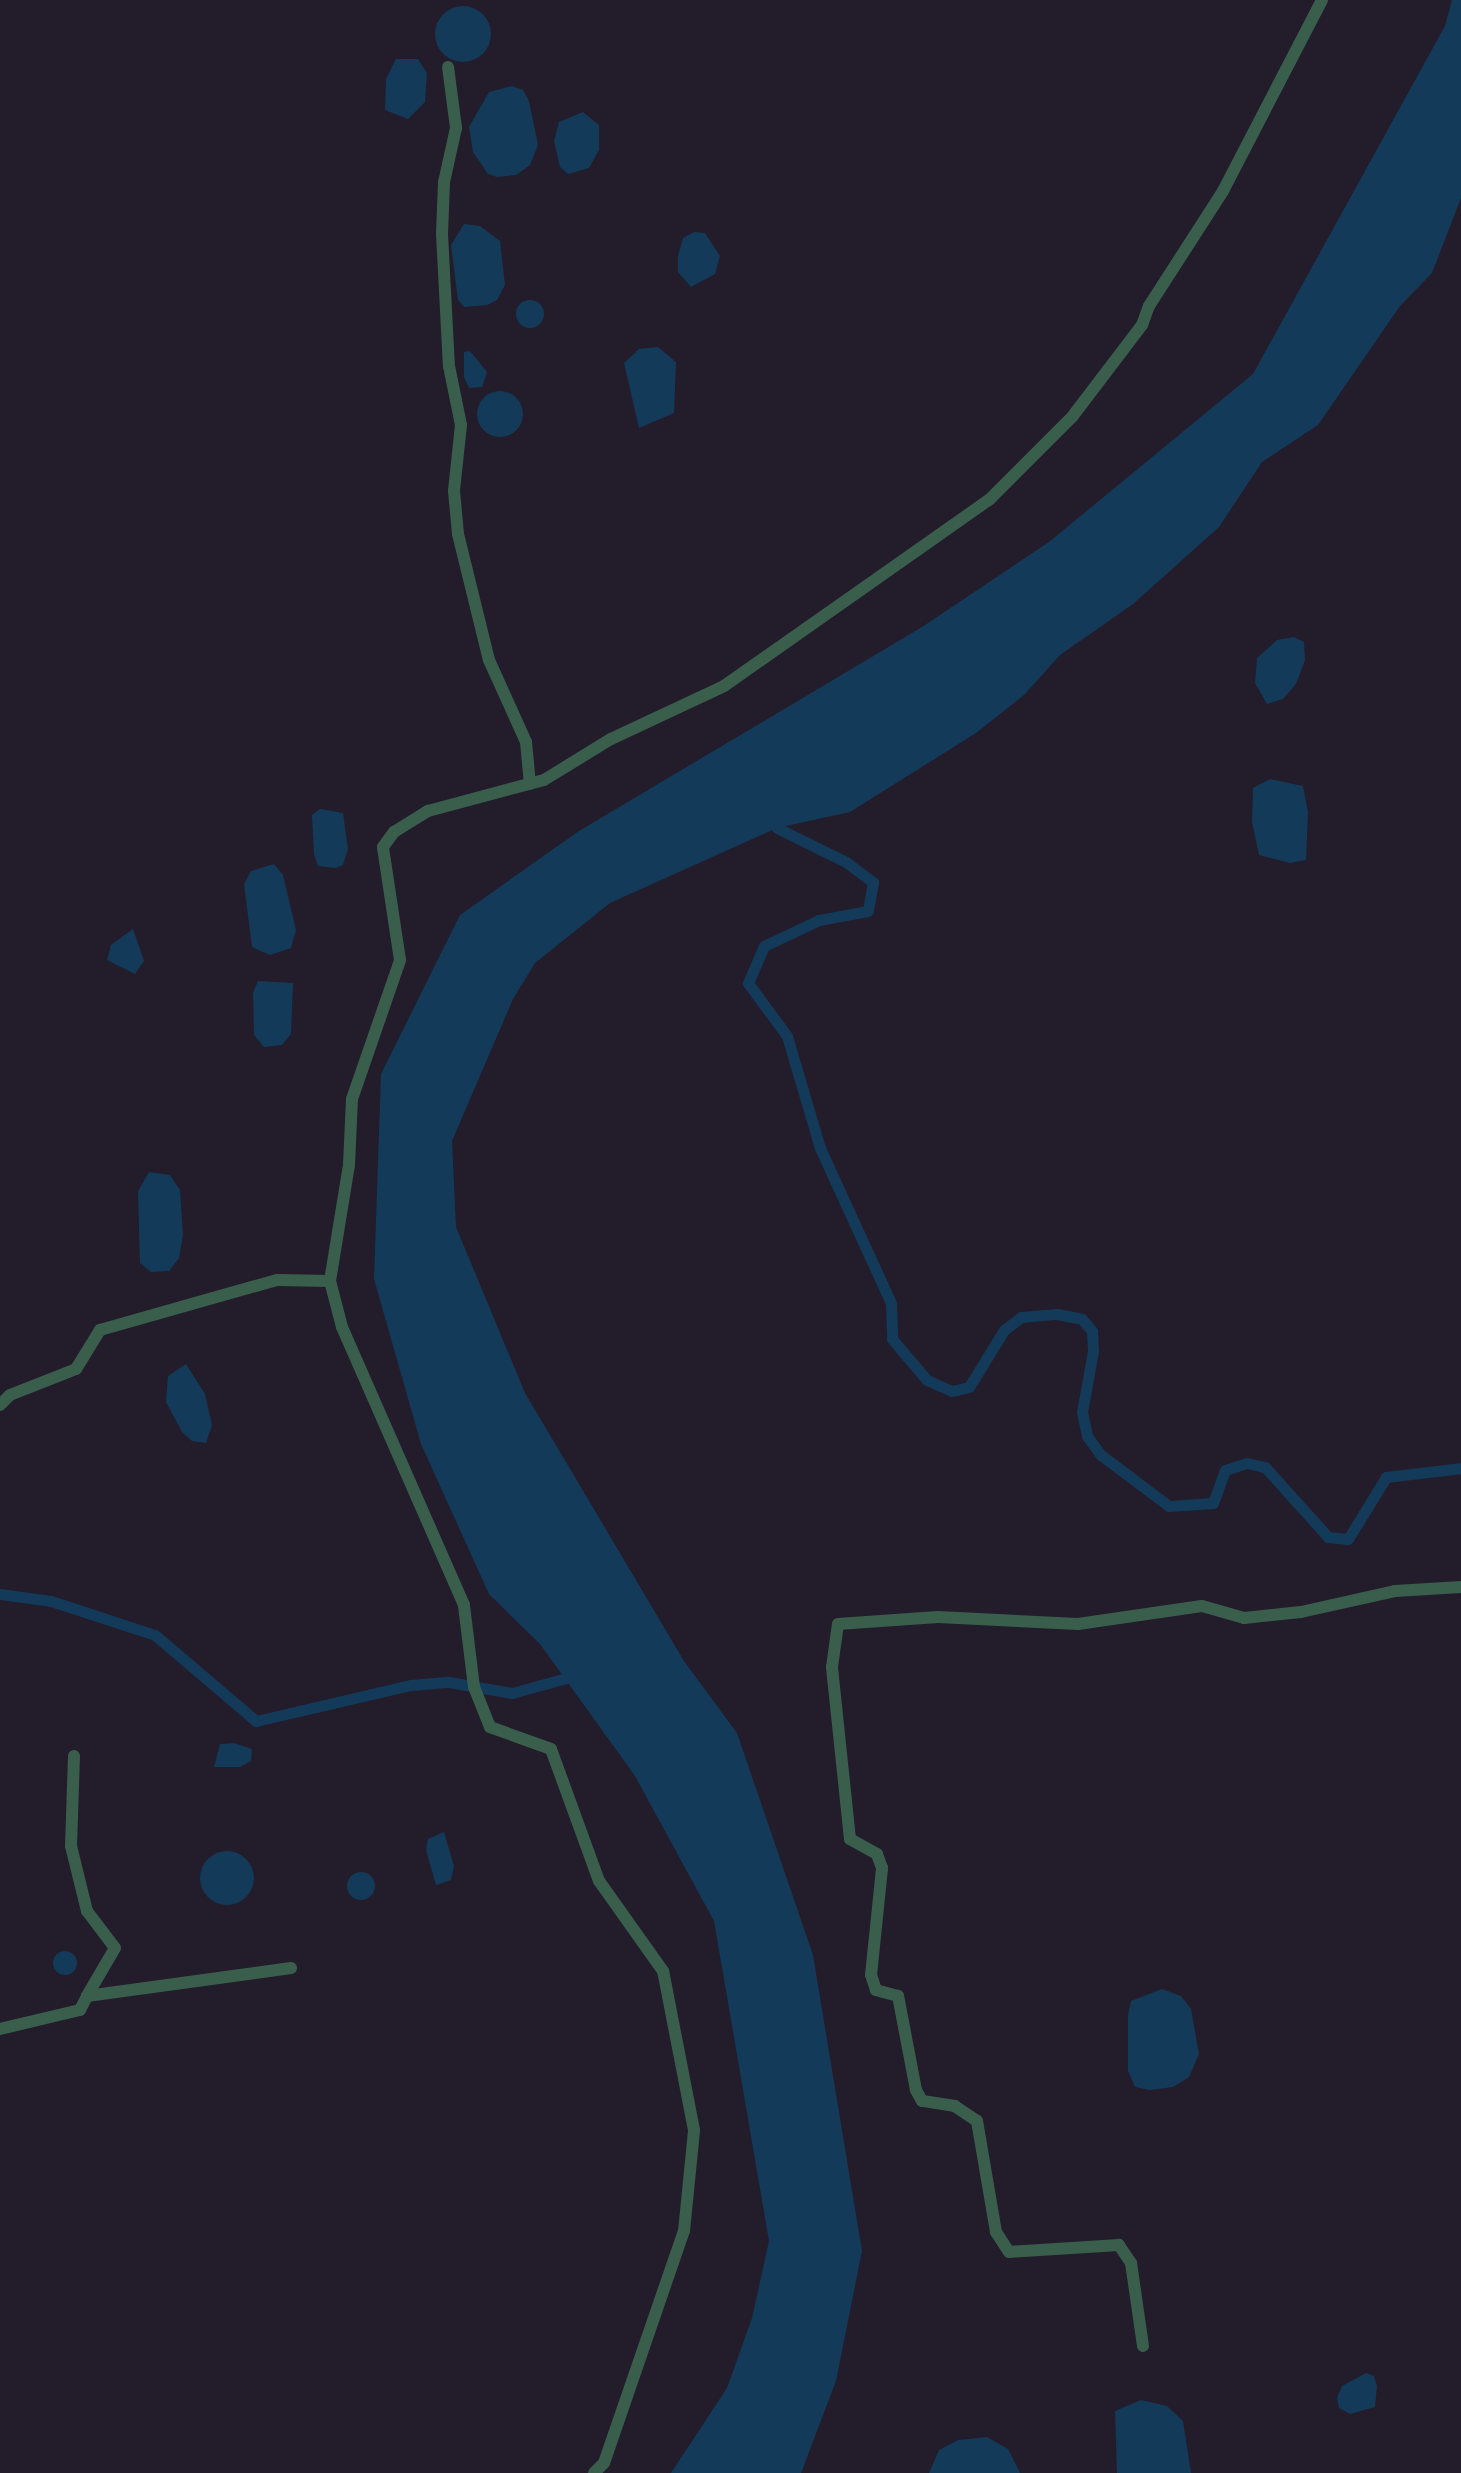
<!DOCTYPE html>
<html>
<head>
<meta charset="utf-8">
<style>
  body { margin:0 }
  #map { position:relative; width:1461px; height:2473px; overflow:hidden; background:#231c2b; font-family:"Fira Sans Condensed",sans-serif }
  div>[style] { position:absolute }
  .water>* { inset:0; background:#143a59 }
  .round { border-radius:50% }
  .canal>* { height:11px; margin:-5.5px; padding:0 5.5px; transform-origin:5.5px; border-radius:5.5px; background:#143a59 }
  .minor>* { height:12px; margin:-6px; padding:0 6px; transform-origin:6px; border-radius:6px; background:#3a5e4c }
  span { translate:-50% -50%; white-space:nowrap; text-align:center; line-height:1.15; -webkit-text-stroke:6px #1a1322; paint-order:stroke }
</style>
</head>
<body>
<div id="map">
  <div class="water">
    <i style="clip-path:polygon(1452px 0,1461px 0,1461px 198px,1432px 273px,1400px 306px,1318px 425px,1262px 462px,1219px 527px,1133px 604px,1060px 655px,1024px 695px,976px 733px,850px 812px,777px 828px,610px 903px,535px 963px,513px 999px,452px 1141px,456px 1227px,525px 1393px,684px 1661px,737px 1733px,813px 1955px,862px 2251px,836px 2381px,801px 2473px,671px 2473px,727px 2388px,752px 2318px,769px 2241px,714px 1921px,635px 1776px,540px 1644px,489px 1594px,421px 1444px,374px 1279px,381px 1074px,460px 915px,579px 831px,922px 627px,1049px 542px,1253px 374px,1445px 26px)"></i>
    <i class="round" style="left:435px;top:6px;width:56px;height:56px"></i>
    <i style="clip-path:polygon(396px 59px,418px 59px,427px 73px,425px 102px,408px 119px,385px 110px,386px 79px)"></i>
    <i style="clip-path:polygon(512px 86px,523px 90px,529px 101px,538px 145px,530px 165px,516px 175px,497px 177px,488px 174px,473px 152px,469px 127px,489px 92px)"></i>
    <i style="clip-path:polygon(583px 112px,599px 125px,599px 150px,589px 168px,568px 174px,560px 167px,554px 141px,559px 122px)"></i>
    <i style="clip-path:polygon(464px 224px,480px 226px,500px 241px,505px 285px,497px 300px,487px 305px,464px 307px,458px 300px,451px 245px)"></i>
    <i style="clip-path:polygon(694px 232px,705px 233px,720px 256px,715px 274px,691px 287px,678px 272px,678px 256px,683px 238px)"></i>
    <i class="round" style="left:516px;top:300px;width:28px;height:28px"></i>
    <i style="clip-path:polygon(658px 347px,676px 362px,674px 413px,639px 428px,624px 363px,639px 349px)"></i>
    <i style="clip-path:polygon(470px 351px,487px 372px,482px 387px,469px 388px,464px 377px,464px 352px)"></i>
    <i class="round" style="left:477px;top:391px;width:46px;height:46px"></i>
    <i style="clip-path:polygon(1294px 637px,1304px 642px,1305px 660px,1296px 684px,1283px 699px,1267px 704px,1255px 683px,1257px 658px,1277px 640px)"></i>
    <i style="clip-path:polygon(1270px 779px,1303px 786px,1308px 812px,1306px 860px,1290px 863px,1259px 855px,1252px 822px,1253px 788px)"></i>
    <i style="clip-path:polygon(320px 809px,343px 813px,348px 849px,343px 865px,336px 868px,318px 866px,314px 854px,312px 815px)"></i>
    <i style="clip-path:polygon(274px 864px,283px 875px,296px 930px,291px 948px,270px 955px,252px 947px,244px 884px,251px 871px)"></i>
    <i style="clip-path:polygon(133px 929px,144px 961px,135px 974px,107px 960px,111px 945px)"></i>
    <i style="clip-path:polygon(258px 981px,293px 983px,291px 1034px,282px 1045px,264px 1047px,254px 1035px,253px 993px)"></i>
    <i style="clip-path:polygon(149px 1172px,170px 1175px,180px 1190px,183px 1235px,179px 1258px,169px 1271px,151px 1272px,140px 1263px,138px 1191px)"></i>
    <i style="clip-path:polygon(186px 1364px,205px 1394px,212px 1425px,206px 1443px,192px 1441px,182px 1432px,166px 1402px,168px 1376px)"></i>
    <i style="clip-path:polygon(234px 1743px,252px 1749px,251px 1761px,240px 1767px,214px 1767px,220px 1744px)"></i>
    <i style="clip-path:polygon(444px 1832px,454px 1866px,451px 1880px,436px 1885px,426px 1850px,428px 1839px)"></i>
    <i class="round" style="left:200px;top:1851px;width:54px;height:54px"></i>
    <i class="round" style="left:347px;top:1872px;width:28px;height:28px"></i>
    <i class="round" style="left:53px;top:1951px;width:24px;height:24px"></i>
    <i style="clip-path:polygon(1162px 1989px,1181px 1996px,1191px 2009px,1199px 2054px,1189px 2077px,1173px 2087px,1150px 2090px,1135px 2087px,1128px 2071px,1128px 2015px,1131px 2001px)"></i>
    <i style="clip-path:polygon(1366px 2373px,1374px 2376px,1377px 2386px,1375px 2407px,1350px 2414px,1339px 2408px,1337px 2398px,1342px 2386px)"></i>
    <i style="clip-path:polygon(1141px 2400px,1167px 2406px,1183px 2421px,1191px 2473px,1117px 2473px,1115px 2411px)"></i>
    <i style="clip-path:polygon(987px 2437px,1008px 2449px,1020px 2473px,929px 2473px,939px 2450px,958px 2440px)"></i>
  </div>
  <div class="canal">
    <i style="left:777px;top:828px;width:77px;rotate:26.2deg"></i>
    <i style="left:846px;top:862px;width:34px;rotate:37deg"></i>
    <i style="left:873px;top:882px;width:29px;rotate:100deg"></i>
    <i style="left:868px;top:911px;width:50px;rotate:169.6deg"></i>
    <i style="left:819px;top:920px;width:61px;rotate:154.7deg"></i>
    <i style="left:764px;top:946px;width:40px;rotate:113.4deg"></i>
    <i style="left:748px;top:983px;width:66px;rotate:53.7deg"></i>
    <i style="left:787px;top:1036px;width:117px;rotate:73.6deg"></i>
    <i style="left:820px;top:1148px;width:170px;rotate:65.4deg"></i>
    <i style="left:891px;top:1303px;width:36px;rotate:88deg"></i>
    <i style="left:892px;top:1339px;width:54px;rotate:49.5deg"></i>
    <i style="left:927px;top:1380px;width:27px;rotate:24deg"></i>
    <i style="left:952px;top:1391px;width:17px;rotate:-13deg"></i>
    <i style="left:969px;top:1387px;width:67px;rotate:-58.4deg"></i>
    <i style="left:1004px;top:1330px;width:21px;rotate:-37deg"></i>
    <i style="left:1021px;top:1317px;width:36px;rotate:-5deg"></i>
    <i style="left:1057px;top:1314px;width:25px;rotate:11deg"></i>
    <i style="left:1082px;top:1319px;width:16px;rotate:50deg"></i>
    <i style="left:1092px;top:1331px;width:20px;rotate:87deg"></i>
    <i style="left:1093px;top:1351px;width:62px;rotate:100.2deg"></i>
    <i style="left:1082px;top:1412px;width:25px;rotate:78deg"></i>
    <i style="left:1087px;top:1436px;width:24px;rotate:54deg"></i>
    <i style="left:1101px;top:1455px;width:85px;rotate:36.9deg"></i>
    <i style="left:1169px;top:1506px;width:44px;rotate:-3.9deg"></i>
    <i style="left:1213px;top:1503px;width:35px;rotate:-70deg"></i>
    <i style="left:1225px;top:1470px;width:23px;rotate:-18deg"></i>
    <i style="left:1247px;top:1463px;width:18px;rotate:13deg"></i>
    <i style="left:1265px;top:1467px;width:94px;rotate:48deg"></i>
    <i style="left:1328px;top:1537px;width:20px;rotate:6deg"></i>
    <i style="left:1348px;top:1539px;width:73px;rotate:-58.5deg"></i>
    <i style="left:1386px;top:1477px;width:76px;rotate:-6.8deg"></i>
    <i style="left:0;top:1594px;width:51px;rotate:7.8deg"></i>
    <i style="left:51px;top:1601px;width:109px;rotate:18.1deg"></i>
    <i style="left:155px;top:1635px;width:133px;rotate:40.4deg"></i>
    <i style="left:256px;top:1721px;width:159px;rotate:-13.1deg"></i>
    <i style="left:411px;top:1685px;width:38px;rotate:-5deg"></i>
    <i style="left:449px;top:1682px;width:64px;rotate:9.9deg"></i>
    <i style="left:512px;top:1693px;width:60px;rotate:-15.4deg"></i>
  </div>
  <div class="minor">
    <i style="left:448px;top:67px;width:62px;rotate:82.5deg"></i>
    <i style="left:456px;top:128px;width:55px;rotate:102.5deg"></i>
    <i style="left:444px;top:182px;width:52px;rotate:92.2deg"></i>
    <i style="left:442px;top:234px;width:132px;rotate:87deg"></i>
    <i style="left:449px;top:366px;width:60px;rotate:78.5deg"></i>
    <i style="left:461px;top:425px;width:66px;rotate:96.1deg"></i>
    <i style="left:454px;top:491px;width:43px;rotate:84.7deg"></i>
    <i style="left:458px;top:534px;width:130px;rotate:76.2deg"></i>
    <i style="left:489px;top:660px;width:90px;rotate:65.7deg"></i>
    <i style="left:526px;top:742px;width:42px;rotate:84.6deg"></i>
    <i style="left:0;top:1405px;width:14px;rotate:-45deg"></i>
    <i style="left:10px;top:1395px;width:71px;rotate:-21.5deg"></i>
    <i style="left:76px;top:1369px;width:46px;rotate:-58.4deg"></i>
    <i style="left:100px;top:1330px;width:184px;rotate:-15.8deg"></i>
    <i style="left:277px;top:1280px;width:53px;rotate:1.1deg"></i>
    <i style="left:74px;top:1756px;width:90px;rotate:91.9deg"></i>
    <i style="left:71px;top:1846px;width:67px;rotate:76.2deg"></i>
    <i style="left:87px;top:1911px;width:46px;rotate:52.9deg"></i>
    <i style="left:115px;top:1948px;width:56px;rotate:120.3deg"></i>
    <i style="left:0;top:2029px;width:82px;rotate:-13.4deg"></i>
    <i style="left:80px;top:2010px;width:16px;rotate:-63deg"></i>
    <i style="left:87px;top:1996px;width:206px;rotate:-7.8deg"></i>
    <i style="left:1143px;top:2346px;width:84px;rotate:-98.2deg"></i>
    <i style="left:1131px;top:2263px;width:22px;rotate:-124deg"></i>
    <i style="left:1119px;top:2245px;width:110px;rotate:176.4deg"></i>
    <i style="left:1009px;top:2252px;width:24px;rotate:-123deg"></i>
    <i style="left:996px;top:2232px;width:113px;rotate:-99.7deg"></i>
    <i style="left:977px;top:2121px;width:27px;rotate:-146deg"></i>
    <i style="left:955px;top:2106px;width:33px;rotate:-171deg"></i>
    <i style="left:922px;top:2101px;width:13px;rotate:-119deg"></i>
    <i style="left:916px;top:2090px;width:96px;rotate:-100.8deg"></i>
    <i style="left:898px;top:1996px;width:23px;rotate:-165deg"></i>
    <i style="left:876px;top:1990px;width:16px;rotate:-108deg"></i>
    <i style="left:871px;top:1975px;width:108px;rotate:-84.1deg"></i>
    <i style="left:882px;top:1868px;width:15px;rotate:-110deg"></i>
    <i style="left:877px;top:1854px;width:31px;rotate:-151deg"></i>
    <i style="left:850px;top:1839px;width:173px;rotate:-96deg"></i>
    <i style="left:832px;top:1667px;width:43px;rotate:-82.1deg"></i>
    <i style="left:838px;top:1624px;width:100px;rotate:-4deg"></i>
    <i style="left:938px;top:1617px;width:140px;rotate:2.9deg"></i>
    <i style="left:1078px;top:1624px;width:125px;rotate:-8.3deg"></i>
    <i style="left:1202px;top:1606px;width:44px;rotate:15.9deg"></i>
    <i style="left:1244px;top:1618px;width:57px;rotate:-6deg"></i>
    <i style="left:1301px;top:1612px;width:96px;rotate:-12.6deg"></i>
    <i style="left:1395px;top:1591px;width:66px;rotate:-3.5deg"></i>
    <i style="left:594px;top:2473px;width:14px;rotate:-45deg"></i>
    <i style="left:604px;top:2463px;width:245px;rotate:-71deg"></i>
    <i style="left:684px;top:2231px;width:101px;rotate:-84.3deg"></i>
    <i style="left:694px;top:2130px;width:162px;rotate:-101deg"></i>
    <i style="left:663px;top:1971px;width:110px;rotate:-125.4deg"></i>
    <i style="left:599px;top:1881px;width:140px;rotate:-110deg"></i>
    <i style="left:551px;top:1749px;width:65px;rotate:-160.2deg"></i>
    <i style="left:490px;top:1727px;width:43px;rotate:-111.8deg"></i>
    <i style="left:474px;top:1687px;width:83px;rotate:-97deg"></i>
    <i style="left:464px;top:1605px;width:304px;rotate:-113.7deg"></i>
    <i style="left:342px;top:1327px;width:48px;rotate:-104.6deg"></i>
    <i style="left:330px;top:1281px;width:118px;rotate:-80.7deg"></i>
    <i style="left:349px;top:1165px;width:66px;rotate:-87.4deg"></i>
    <i style="left:352px;top:1099px;width:147px;rotate:-70.9deg"></i>
    <i style="left:400px;top:960px;width:114px;rotate:-98.6deg"></i>
    <i style="left:383px;top:847px;width:19px;rotate:-54deg"></i>
    <i style="left:394px;top:832px;width:40px;rotate:-32deg"></i>
    <i style="left:428px;top:811px;width:120px;rotate:-15deg"></i>
    <i style="left:544px;top:780px;width:79px;rotate:-31.5deg"></i>
    <i style="left:611px;top:739px;width:125px;rotate:-25.1deg"></i>
    <i style="left:724px;top:686px;width:324px;rotate:-35.1deg"></i>
    <i style="left:989px;top:500px;width:117px;rotate:-45deg"></i>
    <i style="left:1072px;top:417px;width:116px;rotate:-52.7deg"></i>
    <i style="left:1142px;top:325px;width:20px;rotate:-70deg"></i>
    <i style="left:1149px;top:306px;width:137px;rotate:-57.2deg"></i>
    <i style="left:1223px;top:191px;width:215px;rotate:-62.6deg"></i>
  </div>
</div>
</body>
</html>
